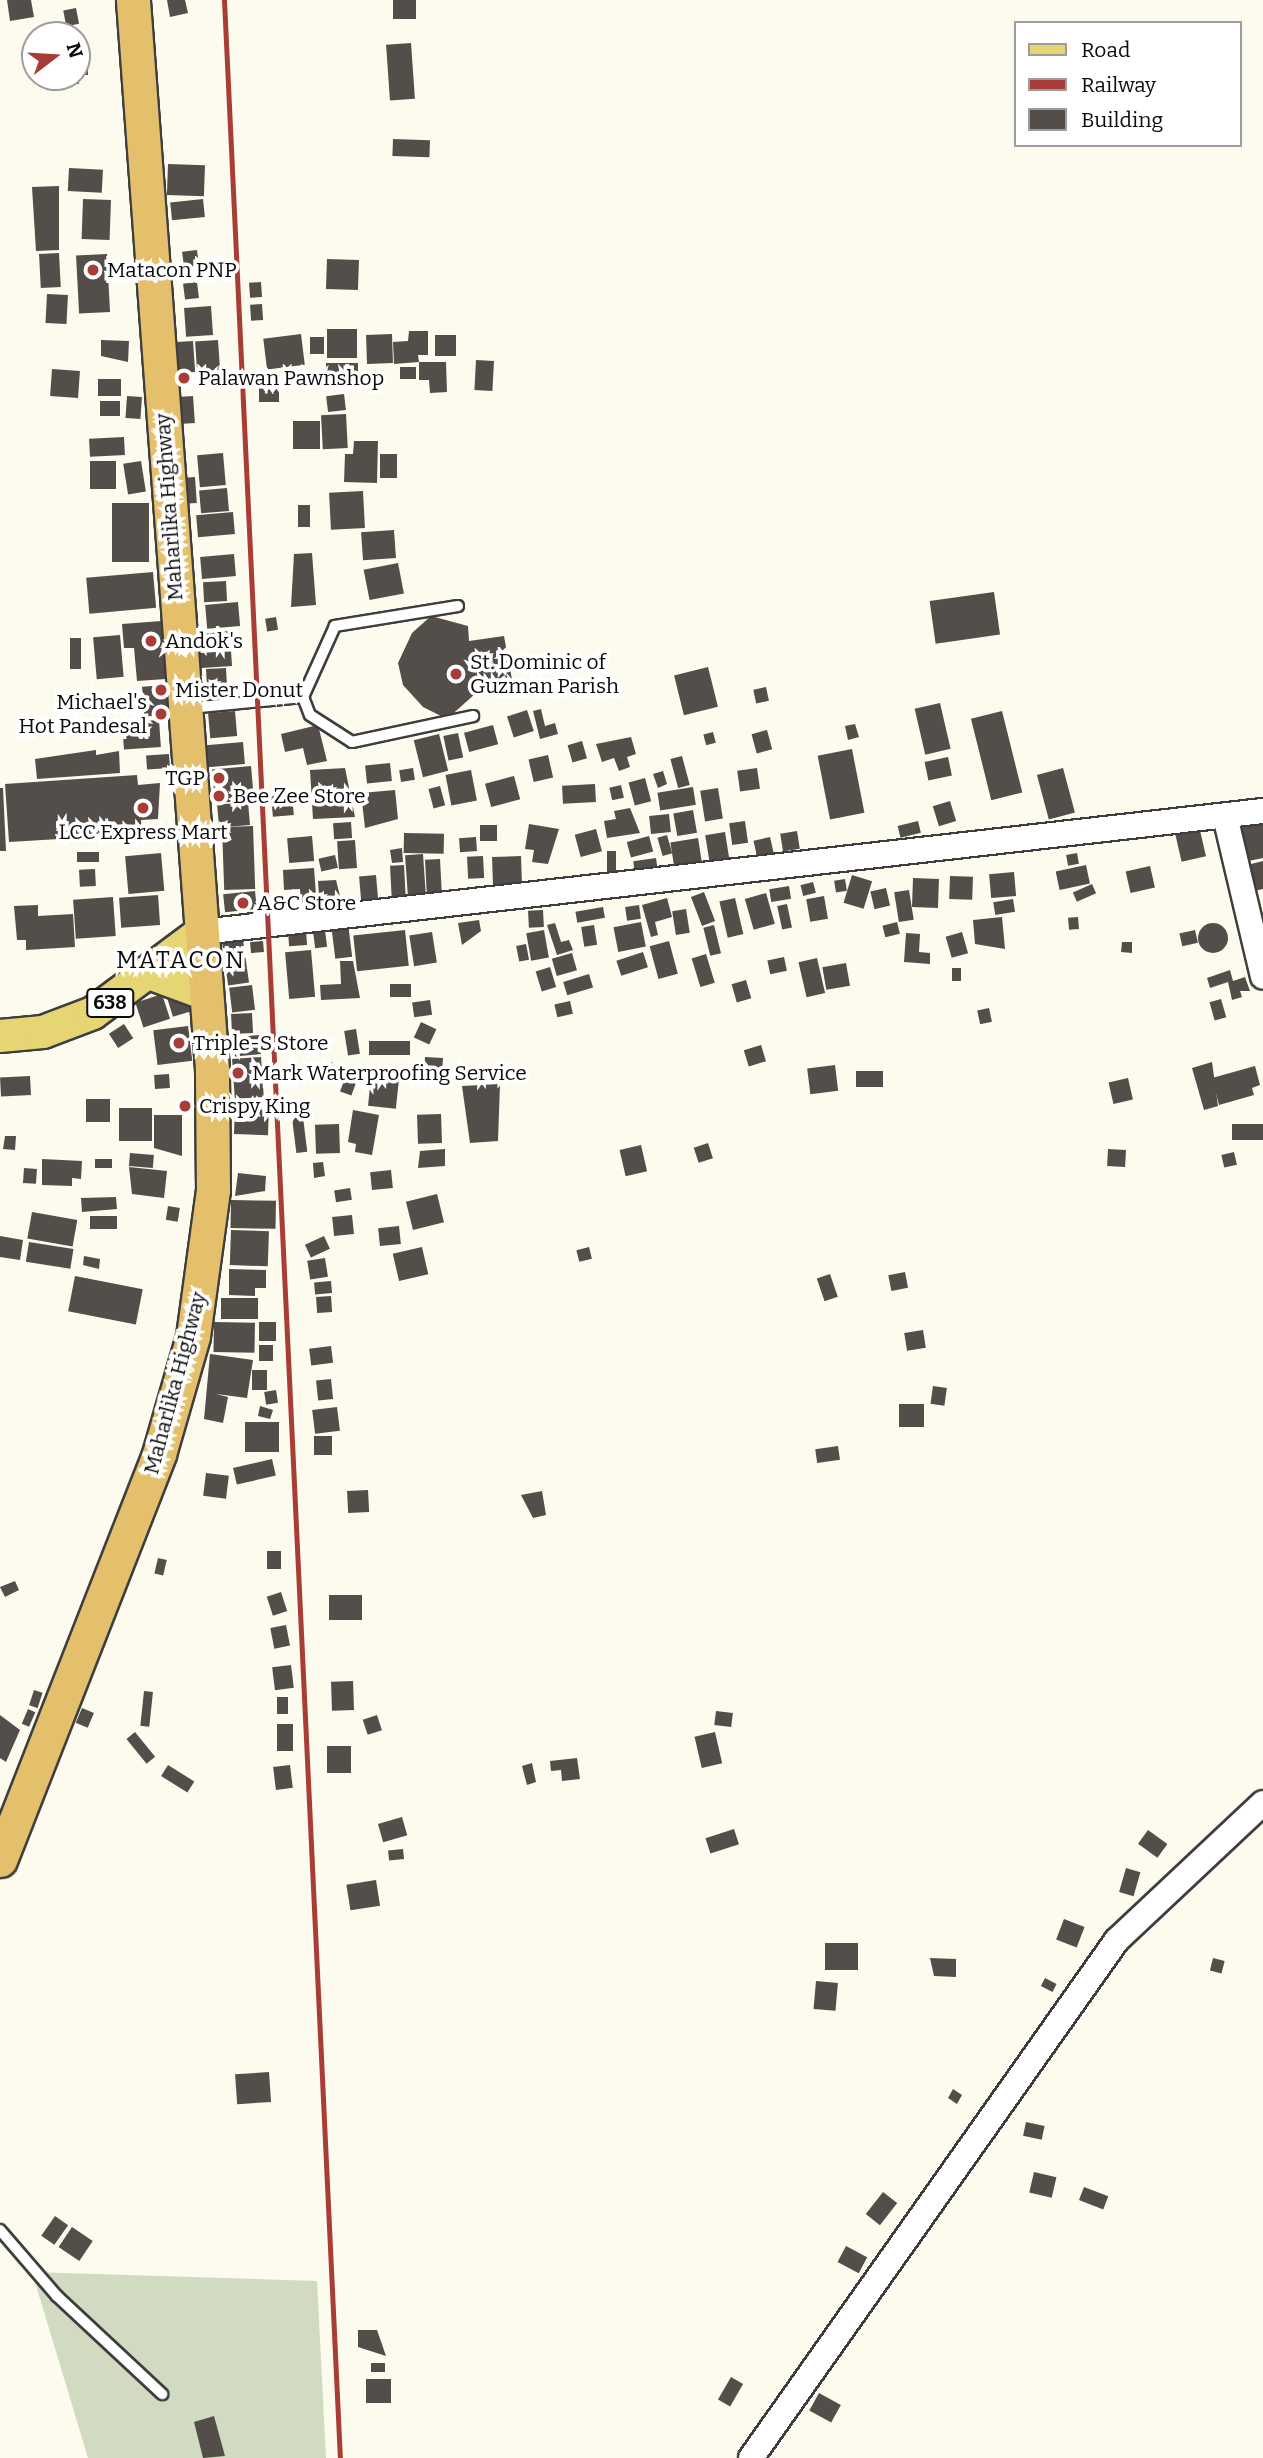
<!DOCTYPE html>
<html>
<head>
<meta charset="utf-8">
<style>
  body { margin:0 }
  #map { position:relative; width:1263px; height:2458px; overflow:hidden; background:#fcfbed; font-family:Bitter,serif }
  div>[style] { position:absolute }
  .cemetery>* { inset:0; background:#d0dbc1 }
  .building>* { inset:0; background:#534e49; transform-origin:0 0 }
  .round { border-radius:50% }
  .roads { filter:drop-shadow(2px 0 #3e3e3e) drop-shadow(-2px 0 #3e3e3e) drop-shadow(0 2px #3e3e3e) drop-shadow(0 -2px #3e3e3e) }
  .service>* { height:10px; margin:-5px; padding:0 5px; transform-origin:5px; border-radius:5px; background:#fff }
  .tertiary>* { height:24px; margin:-12px; padding:0 12px; transform-origin:12px; border-radius:12px; background:#fff }
  .primary>* { height:32px; margin:-16px; padding:0 16px; transform-origin:16px; border-radius:16px; background:#e6d573 }
  .trunk>* { height:33px; margin:-16.5px; padding:0 16.5px; transform-origin:16.5px; border-radius:16.5px; background:#e4c06c }
  .rail>* { height:5px; margin:-2.5px; padding:0 2.5px; transform-origin:2.5px; border-radius:2.5px; background:#a83c37 }
  .dots>* { width:19px; height:19px; translate:-50% -50%; box-sizing:border-box; border:4px solid #fff; border-radius:50% }
  span { translate:-50% -50%; white-space:nowrap; text-align:center; line-height:1.15; -webkit-text-stroke:7px #fff; paint-order:stroke }
  .shield-label span { padding:2px 5px; background:#fff; border:2px solid; border-radius:5px; -webkit-text-stroke-width:0 }
  .shield-label { font-size:19px; color:#0b0b0b; font-weight:700 }
  .poi-label { font-size:21px; color:#0b0b0b }
  .left { translate:0 -50%; text-align:left }
  .right { translate:-100% -50%; text-align:right }
  .street-label { font-size:21px; color:#0b0b0b }
  .quarter-label { font-size:24px; color:#0b0b0b; letter-spacing:2px }
  .legend { position:absolute; left:1014px; top:21px; width:228px; height:126px; box-sizing:border-box; background:#fff; border:2px solid #9d9d9d; margin:0; padding:9px 12px; list-style:none; font-size:21px; color:#0b0b0b }
  .legend li { display:flex; align-items:center; gap:14px; height:35px }
  .legend b { width:35px; border:2px solid #9d9d9d }
  .north { position:absolute; left:21px; top:21px; width:70px; height:70px; box-sizing:border-box; background:#fff; border:2px solid #9d9d9d; border-radius:50%; rotate:73deg; font-size:19px; font-weight:700; line-height:28px; text-align:center; color:#0b0b0b }
  .north::after { content:''; display:block; margin:auto; width:24px; height:32px; background:#a83c37; clip-path:polygon(50% 0,100% 100%,50% 72%,0 100%) }
</style>
</head>
<body>
<div id="map">
  <div class="cemetery">
    <i style="clip-path:polygon(32px 2272px,317px 2281px,326px 2458px,88px 2458px)"></i>
  </div>
  <div class="building">
    <i style="clip-path:polygon(7px 0,31px 0,34px 17px,10px 21px)"></i>
    <i style="clip-path:polygon(167px 0,185px 0,188px 13px,170px 17px)"></i>
    <i style="left:393px;top:0;width:23px;height:19px"></i>
    <i style="left:76px;top:8px;width:16px;height:13px;rotate:79deg"></i>
    <i style="left:411px;top:43px;width:56px;height:25px;rotate:86deg"></i>
    <i style="clip-path:polygon(77px 44px,88px 51px,88px 75px,77px 75px)"></i>
    <i style="left:36px;top:77px;width:43px;height:7px"></i>
    <i style="left:393px;top:139px;width:37px;height:17px;rotate:2deg"></i>
    <i style="left:168px;top:164px;width:37px;height:31px;rotate:2deg"></i>
    <i style="left:69px;top:168px;width:34px;height:23px;rotate:3deg"></i>
    <i style="clip-path:polygon(59px 186px,59px 250px,36px 251px,32px 187px)"></i>
    <i style="left:83px;top:199px;width:28px;height:40px;rotate:2deg"></i>
    <i style="left:203px;top:199px;width:18px;height:33px;rotate:84deg"></i>
    <i style="left:197px;top:250px;width:16px;height:15px;rotate:83deg"></i>
    <i style="left:59px;top:253px;width:34px;height:20px;rotate:87deg"></i>
    <i style="left:107px;top:254px;width:58px;height:31px;rotate:87deg"></i>
    <i style="left:327px;top:259px;width:32px;height:30px;rotate:2deg"></i>
    <i style="left:197px;top:282px;width:16px;height:14px;rotate:83deg"></i>
    <i style="left:261px;top:282px;width:15px;height:12px;rotate:86deg"></i>
    <i style="left:47px;top:294px;width:21px;height:29px;rotate:3deg"></i>
    <i style="left:262px;top:304px;width:16px;height:12px;rotate:86deg"></i>
    <i style="left:211px;top:306px;width:29px;height:27px;rotate:86deg"></i>
    <i style="left:327px;top:329px;width:30px;height:29px"></i>
    <i style="clip-path:polygon(409px 331px,428px 331px,428px 355px,418px 355px,419px 362px,446px 362px,447px 392px,430px 393px,429px 380px,419px 380px,419px 362px,394px 364px,393px 342px,408px 341px)"></i>
    <i style="left:301px;top:334px;width:31px;height:38px;rotate:83deg"></i>
    <i style="left:392px;top:334px;width:29px;height:26px;rotate:88deg"></i>
    <i style="left:435px;top:335px;width:21px;height:21px"></i>
    <i style="left:310px;top:337px;width:14px;height:17px"></i>
    <i style="clip-path:polygon(101px 340px,129px 341px,128px 362px,101px 356px)"></i>
    <i style="left:218px;top:340px;width:30px;height:23px;rotate:86deg"></i>
    <i style="left:193px;top:341px;width:31px;height:16px;rotate:86deg"></i>
    <i style="left:476px;top:360px;width:18px;height:30px;rotate:3deg"></i>
    <i style="left:326px;top:363px;width:32px;height:20px"></i>
    <i style="left:400px;top:367px;width:16px;height:12px"></i>
    <i style="left:52px;top:369px;width:28px;height:27px;rotate:4deg"></i>
    <i style="left:98px;top:379px;width:23px;height:17px"></i>
    <i style="left:259px;top:385px;width:20px;height:17px"></i>
    <i style="left:344px;top:394px;width:16px;height:18px;rotate:83deg"></i>
    <i style="left:127px;top:396px;width:15px;height:22px;rotate:4deg"></i>
    <i style="left:193px;top:396px;width:27px;height:12px;rotate:86deg"></i>
    <i style="left:100px;top:401px;width:20px;height:15px"></i>
    <i style="left:346px;top:414px;width:34px;height:25px;rotate:87deg"></i>
    <i style="left:293px;top:421px;width:27px;height:28px"></i>
    <i style="left:124px;top:437px;width:18px;height:35px;rotate:87deg"></i>
    <i style="clip-path:polygon(354px 441px,378px 441px,377px 483px,344px 482px,345px 454px,353px 454px)"></i>
    <i style="left:223px;top:453px;width:32px;height:26px;rotate:85deg"></i>
    <i style="left:380px;top:454px;width:17px;height:24px"></i>
    <i style="left:90px;top:461px;width:26px;height:28px"></i>
    <i style="left:141px;top:461px;width:31px;height:18px;rotate:81deg"></i>
    <i style="left:195px;top:477px;width:26px;height:13px;rotate:86deg"></i>
    <i style="left:227px;top:488px;width:23px;height:28px;rotate:85deg"></i>
    <i style="left:363px;top:491px;width:37px;height:34px;rotate:87deg"></i>
    <i style="left:149px;top:503px;width:59px;height:37px;rotate:90deg"></i>
    <i style="left:298px;top:505px;width:12px;height:22px"></i>
    <i style="left:233px;top:512px;width:22px;height:37px;rotate:85deg"></i>
    <i style="left:394px;top:530px;width:28px;height:33px;rotate:86deg"></i>
    <i style="clip-path:polygon(312px 553px,316px 605px,291px 607px,294px 554px)"></i>
    <i style="left:234px;top:554px;width:22px;height:34px;rotate:85deg"></i>
    <i style="left:398px;top:563px;width:31px;height:35px;rotate:79deg"></i>
    <i style="left:153px;top:572px;width:36px;height:67px;rotate:85deg"></i>
    <i style="left:226px;top:581px;width:20px;height:23px;rotate:87deg"></i>
    <i style="left:994px;top:592px;width:43px;height:65px;rotate:82deg"></i>
    <i style="left:238px;top:602px;width:24px;height:33px;rotate:85deg"></i>
    <i style="clip-path:polygon(431px 616px,468px 626px,469px 641px,504px 636px,513px 685px,475px 694px,447px 719px,423px 707px,403px 685px,398px 663px,412px 633px)"></i>
    <i style="left:276px;top:617px;width:13px;height:11px;rotate:81deg"></i>
    <i style="clip-path:polygon(161px 621px,166px 679px,137px 681px,134px 648px,124px 648px,122px 624px)"></i>
    <i style="left:228px;top:631px;width:17px;height:34px;rotate:83deg"></i>
    <i style="left:120px;top:635px;width:42px;height:27px;rotate:85deg"></i>
    <i style="left:70px;top:638px;width:11px;height:31px"></i>
    <i style="left:231px;top:651px;width:15px;height:34px;rotate:86deg"></i>
    <i style="left:708px;top:667px;width:41px;height:35px;rotate:76deg"></i>
    <i style="left:226px;top:668px;width:21px;height:20px;rotate:87deg"></i>
    <i style="left:166px;top:685px;width:30px;height:24px;rotate:86deg"></i>
    <i style="left:766px;top:687px;width:14px;height:13px;rotate:78deg"></i>
    <i style="left:940px;top:703px;width:47px;height:26px;rotate:77deg"></i>
    <i style="clip-path:polygon(541px 709px,545px 726px,555px 723px,558px 734px,540px 739px,533px 711px)"></i>
    <i style="left:527px;top:710px;width:22px;height:21px;rotate:72deg"></i>
    <i style="left:235px;top:711px;width:25px;height:27px;rotate:85deg"></i>
    <i style="left:1002px;top:711px;width:84px;height:32px;rotate:76deg"></i>
    <i style="left:159px;top:720px;width:27px;height:37px;rotate:86deg"></i>
    <i style="clip-path:polygon(855px 724px,859px 737px,848px 740px,845px 726px)"></i>
    <i style="clip-path:polygon(318px 725px,327px 761px,307px 765px,303px 748px,285px 752px,281px 734px)"></i>
    <i style="left:493px;top:725px;width:20px;height:30px;rotate:75deg"></i>
    <i style="left:767px;top:730px;width:20px;height:16px;rotate:75deg"></i>
    <i style="left:713px;top:732px;width:11px;height:10px;rotate:75deg"></i>
    <i style="left:458px;top:733px;width:25px;height:15px;rotate:78deg"></i>
    <i style="left:439px;top:734px;width:38px;height:26px;rotate:76deg"></i>
    <i style="clip-path:polygon(631px 737px,636px 754px,627px 757px,630px 767px,619px 771px,614px 758px,602px 762px,596px 744px)"></i>
    <i style="left:582px;top:741px;width:18px;height:15px;rotate:74deg"></i>
    <i style="left:243px;top:742px;width:22px;height:40px;rotate:85deg"></i>
    <i style="left:852px;top:749px;width:65px;height:35px;rotate:79deg"></i>
    <i style="clip-path:polygon(96px 750px,96px 755px,119px 751px,120px 773px,37px 779px,35px 759px)"></i>
    <i style="left:169px;top:754px;width:14px;height:23px;rotate:86deg"></i>
    <i style="left:548px;top:755px;width:23px;height:20px;rotate:77deg"></i>
    <i style="left:682px;top:756px;width:30px;height:12px;rotate:75deg"></i>
    <i style="left:948px;top:757px;width:19px;height:24px;rotate:78deg"></i>
    <i style="left:390px;top:763px;width:18px;height:25px;rotate:84deg"></i>
    <i style="left:251px;top:766px;width:34px;height:39px;rotate:85deg"></i>
    <i style="clip-path:polygon(345px 768px,355px 817px,313px 819px,310px 770px)"></i>
    <i style="left:413px;top:768px;width:12px;height:14px;rotate:81deg"></i>
    <i style="left:757px;top:768px;width:21px;height:20px;rotate:82deg"></i>
    <i style="left:1063px;top:768px;width:46px;height:27px;rotate:75deg"></i>
    <i style="left:471px;top:770px;width:31px;height:26px;rotate:79deg"></i>
    <i style="clip-path:polygon(663px 771px,667px 784px,658px 788px,653px 774px)"></i>
    <i style="clip-path:polygon(137px 775px,138px 785px,160px 783px,158px 819px,141px 820px,142px 834px,9px 842px,5px 784px)"></i>
    <i style="left:514px;top:776px;width:24px;height:30px;rotate:75deg"></i>
    <i style="left:645px;top:778px;width:24px;height:17px;rotate:75deg"></i>
    <i style="left:595px;top:784px;width:18px;height:33px;rotate:87deg"></i>
    <i style="left:621px;top:785px;width:13px;height:12px;rotate:77deg"></i>
    <i style="left:440px;top:786px;width:20px;height:12px;rotate:75deg"></i>
    <i style="left:693px;top:787px;width:18px;height:36px;rotate:81deg"></i>
    <i style="clip-path:polygon(0 788px,3px 788px,6px 851px,0 851px)"></i>
    <i style="left:718px;top:788px;width:31px;height:18px;rotate:81deg"></i>
    <i style="clip-path:polygon(395px 790px,398px 819px,365px 828px,361px 793px)"></i>
    <i style="left:292px;top:794px;width:21px;height:21px;rotate:85deg"></i>
    <i style="left:950px;top:801px;width:21px;height:18px;rotate:73deg"></i>
    <i style="left:248px;top:802px;width:23px;height:31px;rotate:85deg"></i>
    <i style="clip-path:polygon(630px 808px,640px 833px,607px 838px,604px 821px,616px 819px,614px 811px)"></i>
    <i style="left:693px;top:810px;width:23px;height:20px;rotate:80deg"></i>
    <i style="left:669px;top:814px;width:18px;height:20px;rotate:84deg"></i>
    <i style="left:745px;top:821px;width:22px;height:16px;rotate:82deg"></i>
    <i style="left:918px;top:821px;width:12px;height:21px;rotate:76deg"></i>
    <i style="clip-path:polygon(1263px 821px,1263px 858px,1239px 863px,1232px 828px)"></i>
    <i style="left:351px;top:822px;width:16px;height:18px;rotate:86deg"></i>
    <i style="clip-path:polygon(529px 824px,559px 829px,548px 864px,532px 862px,534px 850px,525px 849px)"></i>
    <i style="left:480px;top:825px;width:17px;height:16px"></i>
    <i style="left:253px;top:826px;width:63px;height:31px;rotate:88deg"></i>
    <i style="left:1199px;top:826px;width:31px;height:25px;rotate:77deg"></i>
    <i style="left:596px;top:829px;width:23px;height:22px;rotate:75deg"></i>
    <i style="left:797px;top:831px;width:18px;height:17px;rotate:81deg"></i>
    <i style="left:725px;top:832px;width:31px;height:20px;rotate:81deg"></i>
    <i style="left:404px;top:833px;width:40px;height:20px;rotate:1deg"></i>
    <i style="left:667px;top:835px;width:19px;height:10px;rotate:74deg"></i>
    <i style="left:312px;top:836px;width:25px;height:25px;rotate:85deg"></i>
    <i style="left:649px;top:836px;width:16px;height:23px;rotate:75deg"></i>
    <i style="left:476px;top:837px;width:14px;height:17px;rotate:86deg"></i>
    <i style="left:770px;top:837px;width:23px;height:17px;rotate:77deg"></i>
    <i style="left:698px;top:838px;width:24px;height:28px;rotate:81deg"></i>
    <i style="left:355px;top:840px;width:28px;height:18px;rotate:86deg"></i>
    <i style="clip-path:polygon(402px 848px,403px 862px,392px 863px,390px 850px)"></i>
    <i style="left:607px;top:851px;width:9px;height:26px"></i>
    <i style="left:99px;top:852px;width:10px;height:22px;rotate:90deg"></i>
    <i style="left:161px;top:853px;width:38px;height:36px;rotate:85deg"></i>
    <i style="left:1077px;top:853px;width:11px;height:11px;rotate:80deg"></i>
    <i style="left:423px;top:854px;width:43px;height:18px;rotate:86deg"></i>
    <i style="left:335px;top:855px;width:13px;height:17px;rotate:77deg"></i>
    <i style="left:483px;top:856px;width:22px;height:16px;rotate:87deg"></i>
    <i style="left:521px;top:856px;width:28px;height:29px;rotate:88deg"></i>
    <i style="left:656px;top:858px;width:14px;height:23px;rotate:82deg"></i>
    <i style="left:440px;top:859px;width:35px;height:15px;rotate:87deg"></i>
    <i style="clip-path:polygon(1263px 861px,1263px 889px,1249px 892px,1243px 866px)"></i>
    <i style="left:404px;top:865px;width:35px;height:14px;rotate:87deg"></i>
    <i style="left:1086px;top:865px;width:19px;height:31px;rotate:78deg"></i>
    <i style="left:1150px;top:866px;width:22px;height:25px;rotate:77deg"></i>
    <i style="clip-path:polygon(314px 868px,317px 908px,301px 909px,300px 889px,284px 890px,283px 870px)"></i>
    <i style="left:95px;top:869px;width:17px;height:16px;rotate:87deg"></i>
    <i style="left:1014px;top:872px;width:24px;height:25px;rotate:85deg"></i>
    <i style="left:376px;top:875px;width:33px;height:17px;rotate:85deg"></i>
    <i style="left:852px;top:875px;width:21px;height:29px;rotate:17deg"></i>
    <i style="left:950px;top:876px;width:23px;height:23px;rotate:2deg"></i>
    <i style="left:913px;top:878px;width:26px;height:29px;rotate:2deg"></i>
    <i style="left:845px;top:879px;width:12px;height:11px;rotate:81deg"></i>
    <i style="clip-path:polygon(336px 880px,343px 908px,320px 910px,318px 881px)"></i>
    <i style="left:813px;top:882px;width:11px;height:13px;rotate:75deg"></i>
    <i style="left:1092px;top:884px;width:10px;height:21px;rotate:66deg"></i>
    <i style="left:789px;top:886px;width:13px;height:20px;rotate:81deg"></i>
    <i style="left:886px;top:888px;width:18px;height:16px;rotate:77deg"></i>
    <i style="left:909px;top:890px;width:30px;height:15px;rotate:81deg"></i>
    <i style="left:255px;top:891px;width:18px;height:32px;rotate:84deg"></i>
    <i style="left:704px;top:892px;width:31px;height:14px;rotate:69deg"></i>
    <i style="left:766px;top:893px;width:32px;height:22px;rotate:74deg"></i>
    <i style="left:158px;top:895px;width:30px;height:39px;rotate:86deg"></i>
    <i style="left:824px;top:896px;width:23px;height:18px;rotate:80deg"></i>
    <i style="left:113px;top:897px;width:39px;height:40px;rotate:86deg"></i>
    <i style="clip-path:polygon(667px 898px,672px 917px,655px 922px,658px 935px,651px 937px,642px 905px)"></i>
    <i style="left:735px;top:898px;width:37px;height:16px;rotate:77deg"></i>
    <i style="left:1013px;top:899px;width:13px;height:20px;rotate:81deg"></i>
    <i style="left:787px;top:904px;width:24px;height:10px;rotate:78deg"></i>
    <i style="clip-path:polygon(38px 905px,38px 916px,73px 914px,75px 947px,26px 950px,26px 940px,17px 940px,14px 906px)"></i>
    <i style="left:639px;top:905px;width:14px;height:14px;rotate:82deg"></i>
    <i style="left:603px;top:907px;width:11px;height:28px;rotate:80deg"></i>
    <i style="left:686px;top:909px;width:24px;height:14px;rotate:81deg"></i>
    <i style="left:543px;top:910px;width:17px;height:15px;rotate:87deg"></i>
    <i style="clip-path:polygon(1002px 917px,1005px 949px,975px 944px,973px 920px)"></i>
    <i style="left:1078px;top:917px;width:12px;height:10px;rotate:85deg"></i>
    <i style="clip-path:polygon(479px 920px,481px 931px,462px 945px,458px 923px)"></i>
    <i style="left:641px;top:922px;width:25px;height:28px;rotate:79deg"></i>
    <i style="left:897px;top:922px;width:12px;height:15px;rotate:76deg"></i>
    <i style="left:348px;top:923px;width:34px;height:17px;rotate:83deg"></i>
    <i style="clip-path:polygon(555px 923px,561px 942px,569px 940px,573px 950px,557px 955px,547px 925px)"></i>
    <i class="round" style="left:1198px;top:923px;width:30px;height:30px"></i>
    <i style="left:594px;top:925px;width:20px;height:13px;rotate:81deg"></i>
    <i style="left:714px;top:925px;width:29px;height:11px;rotate:76deg"></i>
    <i style="left:306px;top:930px;width:15px;height:18px;rotate:86deg"></i>
    <i style="left:325px;top:930px;width:17px;height:12px;rotate:83deg"></i>
    <i style="left:405px;top:930px;width:36px;height:52px;rotate:84deg"></i>
    <i style="left:544px;top:930px;width:28px;height:18px;rotate:80deg"></i>
    <i style="left:1195px;top:930px;width:13px;height:16px;rotate:77deg"></i>
    <i style="left:432px;top:932px;width:31px;height:23px;rotate:81deg"></i>
    <i style="left:962px;top:932px;width:22px;height:17px;rotate:74deg"></i>
    <i style="clip-path:polygon(906px 933px,920px 934px,919px 952px,930px 953px,930px 964px,904px 962px)"></i>
    <i style="left:243px;top:940px;width:43px;height:21px;rotate:82deg"></i>
    <i style="left:263px;top:941px;width:11px;height:13px;rotate:85deg"></i>
    <i style="left:669px;top:941px;width:34px;height:20px;rotate:75deg"></i>
    <i style="clip-path:polygon(1122px 942px,1132px 942px,1132px 953px,1121px 952px)"></i>
    <i style="left:526px;top:944px;width:16px;height:10px;rotate:79deg"></i>
    <i style="left:311px;top:950px;width:47px;height:26px;rotate:85deg"></i>
    <i style="left:643px;top:952px;width:16px;height:28px;rotate:72deg"></i>
    <i style="left:572px;top:953px;width:18px;height:21px;rotate:74deg"></i>
    <i style="left:706px;top:954px;width:30px;height:15px;rotate:73deg"></i>
    <i style="left:784px;top:957px;width:14px;height:17px;rotate:78deg"></i>
    <i style="left:817px;top:958px;width:36px;height:19px;rotate:77deg"></i>
    <i style="clip-path:polygon(340px 961px,353px 961px,360px 998px,321px 1000px,320px 985px,341px 984px)"></i>
    <i style="left:846px;top:963px;width:23px;height:24px;rotate:80deg"></i>
    <i style="left:550px;top:967px;width:21px;height:15px;rotate:73deg"></i>
    <i style="left:961px;top:968px;width:13px;height:9px;rotate:90deg"></i>
    <i style="clip-path:polygon(1230px 970px,1233px 981px,1245px 977px,1250px 991px,1240px 991px,1242px 997px,1232px 1000px,1228px 982px,1210px 988px,1207px 978px)"></i>
    <i style="left:589px;top:974px;width:14px;height:27px;rotate:73deg"></i>
    <i style="left:746px;top:980px;width:19px;height:15px;rotate:74deg"></i>
    <i style="left:411px;top:984px;width:13px;height:21px;rotate:90deg"></i>
    <i style="left:252px;top:985px;width:25px;height:23px;rotate:83deg"></i>
    <i style="left:185px;top:988px;width:24px;height:20px;rotate:73deg"></i>
    <i style="left:162px;top:994px;width:26px;height:28px;rotate:72deg"></i>
    <i style="left:1221px;top:999px;width:19px;height:12px;rotate:74deg"></i>
    <i style="left:430px;top:1000px;width:15px;height:18px;rotate:82deg"></i>
    <i style="left:570px;top:1001px;width:13px;height:16px;rotate:77deg"></i>
    <i style="left:989px;top:1008px;width:14px;height:12px;rotate:78deg"></i>
    <i style="left:252px;top:1013px;width:20px;height:21px;rotate:87deg"></i>
    <i style="left:421px;top:1022px;width:17px;height:17px;rotate:25deg"></i>
    <i style="left:124px;top:1024px;width:17px;height:18px;rotate:57deg"></i>
    <i style="left:188px;top:1026px;width:35px;height:35px;rotate:83deg"></i>
    <i style="left:356px;top:1029px;width:25px;height:12px;rotate:81deg"></i>
    <i style="left:259px;top:1035px;width:19px;height:26px;rotate:84deg"></i>
    <i style="left:410px;top:1041px;width:14px;height:41px;rotate:90deg"></i>
    <i style="left:761px;top:1045px;width:17px;height:18px;rotate:73deg"></i>
    <i style="left:261px;top:1057px;width:40px;height:29px;rotate:86deg"></i>
    <i style="left:425px;top:1057px;width:18px;height:13px;rotate:3deg"></i>
    <i style="left:333px;top:1062px;width:13px;height:22px;rotate:72deg"></i>
    <i style="clip-path:polygon(1212px 1062px,1218px 1106px,1204px 1110px,1192px 1068px)"></i>
    <i style="left:835px;top:1065px;width:26px;height:28px;rotate:83deg"></i>
    <i style="clip-path:polygon(1255px 1066px,1260px 1085px,1252px 1088px,1254px 1095px,1219px 1105px,1212px 1078px)"></i>
    <i style="left:349px;top:1067px;width:12px;height:26px;rotate:20deg"></i>
    <i style="left:372px;top:1068px;width:28px;height:38px;rotate:6deg"></i>
    <i style="left:856px;top:1071px;width:27px;height:16px"></i>
    <i style="left:169px;top:1074px;width:14px;height:15px;rotate:86deg"></i>
    <i style="left:30px;top:1076px;width:19px;height:30px;rotate:87deg"></i>
    <i style="left:1128px;top:1078px;width:22px;height:20px;rotate:77deg"></i>
    <i style="clip-path:polygon(500px 1084px,498px 1141px,470px 1143px,462px 1086px)"></i>
    <i style="left:86px;top:1099px;width:24px;height:23px"></i>
    <i style="left:235px;top:1105px;width:34px;height:29px;rotate:2deg"></i>
    <i style="left:119px;top:1108px;width:33px;height:33px"></i>
    <i style="clip-path:polygon(353px 1110px,379px 1115px,372px 1155px,355px 1152px,356px 1144px,348px 1142px)"></i>
    <i style="left:441px;top:1114px;width:29px;height:24px;rotate:88deg"></i>
    <i style="clip-path:polygon(154px 1115px,182px 1115px,182px 1156px,154px 1148px)"></i>
    <i style="left:303px;top:1117px;width:35px;height:11px;rotate:83deg"></i>
    <i style="left:339px;top:1124px;width:29px;height:24px;rotate:88deg"></i>
    <i style="left:1263px;top:1124px;width:16px;height:31px;rotate:90deg"></i>
    <i style="clip-path:polygon(5px 1136px,16px 1136px,15px 1150px,3px 1149px)"></i>
    <i style="left:708px;top:1143px;width:16px;height:15px;rotate:72deg"></i>
    <i style="left:641px;top:1145px;width:27px;height:22px;rotate:77deg"></i>
    <i style="clip-path:polygon(445px 1149px,445px 1166px,418px 1168px,420px 1151px)"></i>
    <i style="left:1108px;top:1149px;width:18px;height:17px;rotate:3deg"></i>
    <i style="left:1234px;top:1152px;width:13px;height:13px;rotate:77deg"></i>
    <i style="left:130px;top:1153px;width:24px;height:13px;rotate:5deg"></i>
    <i style="clip-path:polygon(42px 1159px,82px 1161px,81px 1179px,72px 1178px,72px 1186px,42px 1185px)"></i>
    <i style="left:95px;top:1159px;width:17px;height:9px"></i>
    <i style="clip-path:polygon(323px 1162px,325px 1176px,314px 1178px,313px 1163px)"></i>
    <i style="clip-path:polygon(129px 1167px,167px 1171px,164px 1198px,132px 1194px)"></i>
    <i style="left:24px;top:1168px;width:13px;height:15px;rotate:4deg"></i>
    <i style="left:391px;top:1170px;width:18px;height:21px;rotate:84deg"></i>
    <i style="clip-path:polygon(238px 1173px,266px 1176px,265px 1191px,235px 1196px)"></i>
    <i style="left:350px;top:1188px;width:12px;height:16px;rotate:81deg"></i>
    <i style="left:437px;top:1194px;width:29px;height:32px;rotate:76deg"></i>
    <i style="clip-path:polygon(116px 1197px,117px 1209px,82px 1212px,81px 1198px)"></i>
    <i style="left:231px;top:1200px;width:45px;height:28px;rotate:1deg"></i>
    <i style="left:168px;top:1206px;width:12px;height:14px;rotate:9deg"></i>
    <i style="left:32px;top:1212px;width:46px;height:27px;rotate:10deg"></i>
    <i style="left:352px;top:1215px;width:19px;height:20px;rotate:84deg"></i>
    <i style="left:117px;top:1216px;width:13px;height:27px;rotate:90deg"></i>
    <i style="left:399px;top:1226px;width:18px;height:21px;rotate:84deg"></i>
    <i style="left:231px;top:1230px;width:38px;height:35px;rotate:2deg"></i>
    <i style="clip-path:polygon(0 1236px,23px 1240px,20px 1260px,0 1257px)"></i>
    <i style="left:324px;top:1236px;width:14px;height:21px;rotate:65deg"></i>
    <i style="left:29px;top:1242px;width:45px;height:20px;rotate:9deg"></i>
    <i style="left:422px;top:1247px;width:28px;height:30px;rotate:77deg"></i>
    <i style="left:589px;top:1247px;width:12px;height:13px;rotate:76deg"></i>
    <i style="clip-path:polygon(84px 1256px,100px 1259px,99px 1269px,83px 1265px)"></i>
    <i style="left:325px;top:1258px;width:19px;height:18px;rotate:81deg"></i>
    <i style="clip-path:polygon(229px 1269px,266px 1270px,266px 1288px,255px 1288px,255px 1296px,229px 1295px)"></i>
    <i style="left:905px;top:1272px;width:16px;height:17px;rotate:79deg"></i>
    <i style="left:830px;top:1274px;width:24px;height:14px;rotate:71deg"></i>
    <i style="left:75px;top:1276px;width:69px;height:36px;rotate:11deg"></i>
    <i style="left:331px;top:1281px;width:12px;height:17px;rotate:85deg"></i>
    <i style="left:331px;top:1296px;width:16px;height:15px;rotate:86deg"></i>
    <i style="left:221px;top:1298px;width:37px;height:21px"></i>
    <i style="left:214px;top:1322px;width:41px;height:30px;rotate:1deg"></i>
    <i style="left:259px;top:1322px;width:17px;height:19px"></i>
    <i style="left:923px;top:1330px;width:18px;height:19px;rotate:81deg"></i>
    <i style="left:259px;top:1345px;width:14px;height:16px"></i>
    <i style="left:331px;top:1346px;width:17px;height:22px;rotate:83deg"></i>
    <i style="clip-path:polygon(210px 1354px,253px 1360px,247px 1398px,216px 1394px,228px 1397px,223px 1423px,204px 1419px)"></i>
    <i style="left:252px;top:1370px;width:15px;height:20px"></i>
    <i style="left:331px;top:1379px;width:20px;height:15px;rotate:84deg"></i>
    <i style="left:933px;top:1386px;width:14px;height:18px;rotate:8deg"></i>
    <i style="left:276px;top:1390px;width:13px;height:12px;rotate:81deg"></i>
    <i style="left:899px;top:1404px;width:25px;height:23px"></i>
    <i style="clip-path:polygon(260px 1406px,273px 1410px,270px 1419px,258px 1416px)"></i>
    <i style="left:337px;top:1407px;width:24px;height:25px;rotate:83deg"></i>
    <i style="left:245px;top:1422px;width:34px;height:30px"></i>
    <i style="left:314px;top:1436px;width:18px;height:19px"></i>
    <i style="left:838px;top:1446px;width:14px;height:23px;rotate:82deg"></i>
    <i style="left:272px;top:1459px;width:17px;height:40px;rotate:77deg"></i>
    <i style="left:206px;top:1473px;width:23px;height:23px;rotate:7deg"></i>
    <i style="left:368px;top:1490px;width:22px;height:21px;rotate:87deg"></i>
    <i style="clip-path:polygon(542px 1491px,546px 1515px,533px 1518px,521px 1495px)"></i>
    <i style="left:267px;top:1551px;width:14px;height:18px"></i>
    <i style="left:158px;top:1558px;width:9px;height:16px;rotate:13deg"></i>
    <i style="clip-path:polygon(15px 1581px,19px 1590px,5px 1597px,0 1587px)"></i>
    <i style="left:281px;top:1592px;width:20px;height:15px;rotate:72deg"></i>
    <i style="left:362px;top:1595px;width:25px;height:33px;rotate:90deg"></i>
    <i style="left:286px;top:1625px;width:21px;height:16px;rotate:79deg"></i>
    <i style="left:291px;top:1665px;width:23px;height:19px;rotate:83deg"></i>
    <i style="left:353px;top:1681px;width:29px;height:22px;rotate:88deg"></i>
    <i style="left:34px;top:1690px;width:9px;height:16px;rotate:18deg"></i>
    <i style="left:144px;top:1691px;width:9px;height:35px;rotate:6deg"></i>
    <i style="left:277px;top:1697px;width:11px;height:17px"></i>
    <i style="left:82px;top:1708px;width:13px;height:16px;rotate:23deg"></i>
    <i style="left:28px;top:1709px;width:8px;height:16px;rotate:23deg"></i>
    <i style="left:716px;top:1711px;width:17px;height:14px;rotate:7deg"></i>
    <i style="clip-path:polygon(0 1715px,20px 1730px,6px 1762px,0 1758px)"></i>
    <i style="left:377px;top:1715px;width:16px;height:15px;rotate:72deg"></i>
    <i style="left:277px;top:1724px;width:16px;height:27px"></i>
    <i style="left:135px;top:1732px;width:32px;height:11px;rotate:51deg"></i>
    <i style="left:715px;top:1732px;width:32px;height:21px;rotate:77deg"></i>
    <i style="left:327px;top:1746px;width:24px;height:27px"></i>
    <i style="clip-path:polygon(577px 1758px,580px 1779px,562px 1781px,561px 1770px,551px 1771px,550px 1761px)"></i>
    <i style="clip-path:polygon(532px 1763px,536px 1782px,527px 1785px,522px 1766px)"></i>
    <i style="left:168px;top:1765px;width:31px;height:13px;rotate:32deg"></i>
    <i style="left:290px;top:1765px;width:23px;height:17px;rotate:83deg"></i>
    <i style="left:402px;top:1817px;width:19px;height:25px;rotate:74deg"></i>
    <i style="left:734px;top:1829px;width:16px;height:30px;rotate:72deg"></i>
    <i style="left:1148px;top:1830px;width:24px;height:17px;rotate:36deg"></i>
    <i style="left:403px;top:1849px;width:10px;height:15px;rotate:84deg"></i>
    <i style="left:1126px;top:1868px;width:15px;height:25px;rotate:16deg"></i>
    <i style="left:376px;top:1880px;width:26px;height:30px;rotate:81deg"></i>
    <i style="left:1064px;top:1919px;width:22px;height:22px;rotate:21deg"></i>
    <i style="left:825px;top:1943px;width:33px;height:27px"></i>
    <i style="clip-path:polygon(930px 1958px,956px 1959px,956px 1977px,934px 1976px)"></i>
    <i style="left:1213px;top:1958px;width:12px;height:13px;rotate:14deg"></i>
    <i style="left:1045px;top:1978px;width:13px;height:9px;rotate:27deg"></i>
    <i style="left:816px;top:1981px;width:22px;height:28px;rotate:5deg"></i>
    <i style="left:269px;top:2072px;width:30px;height:34px;rotate:86deg"></i>
    <i style="clip-path:polygon(953px 2089px,962px 2095px,957px 2104px,948px 2098px)"></i>
    <i style="left:1026px;top:2122px;width:19px;height:14px;rotate:12deg"></i>
    <i style="left:1034px;top:2172px;width:23px;height:21px;rotate:13deg"></i>
    <i style="left:1084px;top:2187px;width:26px;height:14px;rotate:21deg"></i>
    <i style="left:883px;top:2192px;width:18px;height:28px;rotate:38deg"></i>
    <i style="left:55px;top:2216px;width:16px;height:24px;rotate:35deg"></i>
    <i style="left:72px;top:2227px;width:25px;height:24px;rotate:34deg"></i>
    <i style="left:846px;top:2246px;width:24px;height:18px;rotate:28deg"></i>
    <i style="clip-path:polygon(358px 2330px,377px 2330px,386px 2356px,358px 2347px)"></i>
    <i style="left:385px;top:2363px;width:9px;height:14px;rotate:90deg"></i>
    <i style="left:731px;top:2377px;width:14px;height:26px;rotate:30deg"></i>
    <i style="left:366px;top:2379px;width:25px;height:24px"></i>
    <i style="left:819px;top:2393px;width:25px;height:20px;rotate:29deg"></i>
    <i style="clip-path:polygon(214px 2416px,225px 2456px,203px 2458px,194px 2422px)"></i>
  </div>
  <div class="roads">
    <div class="service">
      <i style="left:458px;top:606px;width:125px;rotate:170.8deg"></i>
      <i style="left:335px;top:626px;width:78px;rotate:114.3deg"></i>
      <i style="left:303px;top:697px;width:19px;rotate:69deg"></i>
      <i style="left:310px;top:715px;width:50px;rotate:32.7deg"></i>
      <i style="left:352px;top:742px;width:124px;rotate:-12.1deg"></i>
      <i style="left:189px;top:708px;width:115px;rotate:-5.5deg"></i>
      <i style="left:0;top:2230px;width:87px;rotate:49.2deg"></i>
      <i style="left:57px;top:2296px;width:144px;rotate:43deg"></i>
    </div>
    <div class="tertiary">
      <i style="left:1225px;top:816px;width:165px;rotate:76.7deg"></i>
      <i style="left:202px;top:932px;width:1068px;rotate:-6.51deg"></i>
      <i style="left:751px;top:2458px;width:634px;rotate:-54.76deg"></i>
      <i style="left:1117px;top:1940px;width:200px;rotate:-43.2deg"></i>
    </div>
    <div class="primary">
      <i style="left:152px;top:974px;width:58px;rotate:20.3deg"></i>
      <i style="left:0;top:1036px;width:43px;rotate:-5.3deg"></i>
      <i style="left:43px;top:1032px;width:53px;rotate:-20.8deg"></i>
      <i style="left:93px;top:1013px;width:136px;rotate:-36.6deg"></i>
    </div>
    <div class="trunk">
      <i style="left:0;top:1860px;width:436px;rotate:-68.6deg"></i>
      <i style="left:159px;top:1454px;width:123px;rotate:-73.9deg"></i>
      <i style="left:193px;top:1336px;width:147px;rotate:-82.2deg"></i>
      <i style="left:213px;top:1190px;width:121px;rotate:-90.5deg"></i>
      <i style="left:212px;top:1069px;width:1072px;rotate:-94.23deg"></i>
    </div>
  </div>
  <div class="rail">
    <i style="left:224px;top:0;width:2461px;rotate:87.3deg"></i>
  </div>
  <div class="dots">
    <i style="left:93px;top:270px;background:#a83c37"></i>
    <i style="left:184px;top:378px;background:#a83c37"></i>
    <i style="left:151px;top:641px;background:#a83c37"></i>
    <i style="left:456px;top:674px;background:#a83c37"></i>
    <i style="left:161px;top:690px;background:#a83c37"></i>
    <i style="left:161px;top:714px;background:#a83c37"></i>
    <i style="left:219px;top:778px;background:#a83c37"></i>
    <i style="left:219px;top:796px;background:#a83c37"></i>
    <i style="left:143px;top:808px;background:#a83c37"></i>
    <i style="left:243px;top:903px;background:#a83c37"></i>
    <i style="left:179px;top:1043px;background:#a83c37"></i>
    <i style="left:238px;top:1073px;background:#a83c37"></i>
    <i style="left:185px;top:1106px;background:#a83c37"></i>
  </div>
  <div class="shield-label">
    <span style="left:110px;top:1003px">638</span>
  </div>
  <div class="poi-label">
    <span class="left" style="left:107px;top:270px">Matacon PNP</span>
    <span class="left" style="left:198px;top:378px">Palawan Pawnshop</span>
    <span class="left" style="left:165px;top:641px">Andok's</span>
    <span class="left" style="left:470px;top:674px">St. Dominic of<br>Guzman Parish</span>
    <span class="left" style="left:175px;top:690px">Mister Donut</span>
    <span class="right" style="left:147px;top:714px">Michael's<br>Hot Pandesal</span>
    <span class="right" style="left:205px;top:778px">TGP</span>
    <span class="left" style="left:233px;top:796px">Bee Zee Store</span>
    <span style="left:143px;top:832px">LCC Express Mart</span>
    <span class="left" style="left:257px;top:903px">A&amp;C Store</span>
    <span class="left" style="left:193px;top:1043px">Triple-S Store</span>
    <span class="left" style="left:252px;top:1073px">Mark Waterproofing Service</span>
    <span class="left" style="left:199px;top:1106px">Crispy King</span>
  </div>
  <div class="street-label">
    <span style="left:169px;top:507px;rotate:-94deg">Maharlika Highway</span>
    <span style="left:175px;top:1383px;rotate:-75deg">Maharlika Highway</span>
  </div>
  <div class="quarter-label">
    <span style="left:181px;top:961px">MATACON</span>
  </div>
  <ul class="legend">
  <li><b style="height:9px;background:#e6d573"></b>Road</li>
  <li><b style="height:9px;background:#a83c37"></b>Railway</li>
  <li><b style="height:19px;background:#534e49"></b>Building</li>
  </ul>
  <div class="north">N</div>
</div>
</body>
</html>
